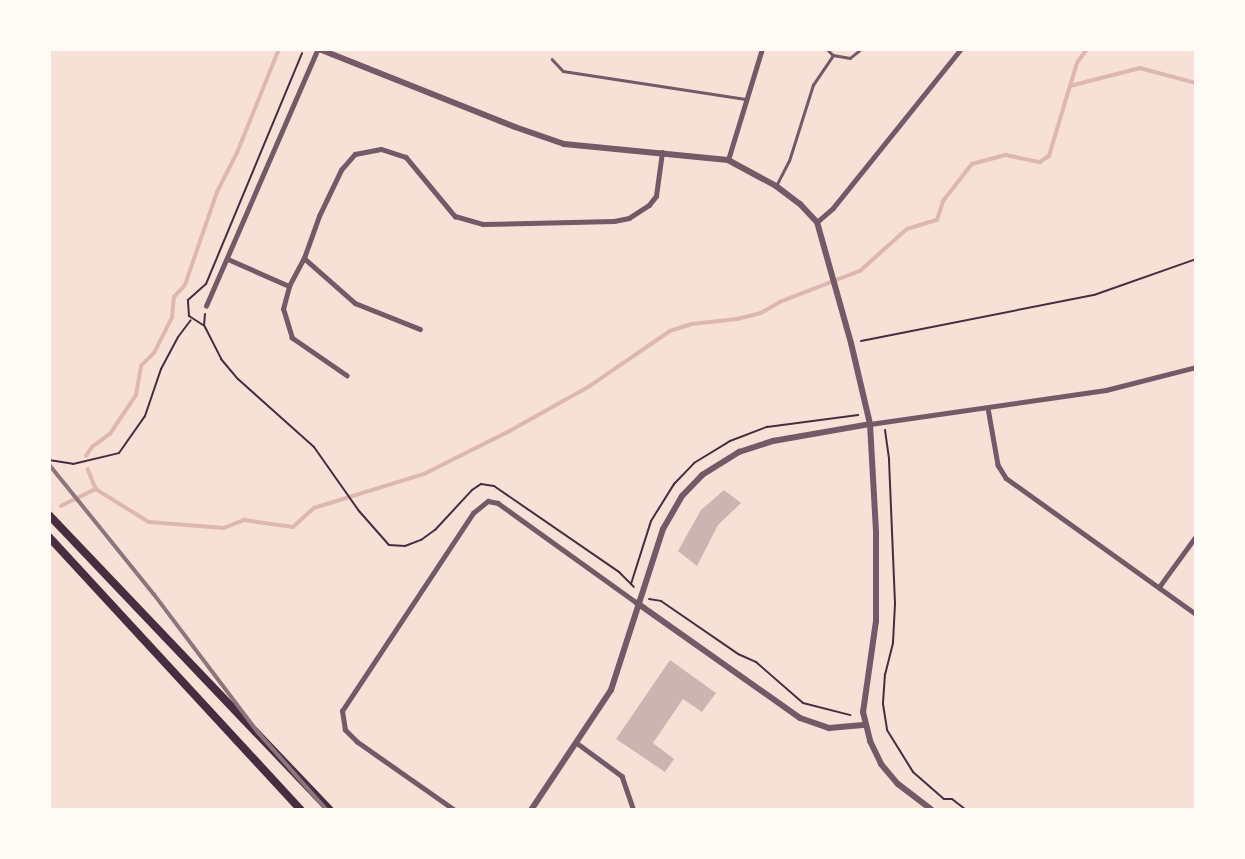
<!DOCTYPE html>
<html>
<head>
<meta charset="utf-8">
<style>
  body { margin:0 }
  #map { position:relative; width:1245px; height:859px; overflow:hidden; background:#f7e1d7; font-family:"Playfair Display",serif }
  div>[style] { position:absolute }
  .stream>* { height:3.5px; margin:-1.75px; padding:0 1.75px; transform-origin:1.75px; border-radius:1.75px; background:#dcb8b0 }
  .building>* { inset:0; background:#ccb4b1 }
  .path>* { height:2px; margin:-1px; padding:0 1px; transform-origin:1px; border-radius:1px; background:#4a2c40 }
  .service>* { height:2.5px; margin:-1.25px; padding:0 1.25px; transform-origin:1.25px; border-radius:1.25px; background:#755966 }
  .minor>* { height:4.5px; margin:-2.25px; padding:0 2.25px; transform-origin:2.25px; border-radius:2.25px; background:#755966 }
  .tertiary>* { height:6px; margin:-3px; padding:0 3px; transform-origin:3px; border-radius:3px; background:#755966 }
  .primary>* { height:8px; margin:-4px; padding:0 4px; transform-origin:4px; border-radius:4px; background:#4a2c40 }
  .rail>* { height:3.5px; margin:-1.75px; padding:0 1.75px; transform-origin:1.75px; border-radius:1.75px; background:#8f747c }
  span { translate:-50% -50%; white-space:nowrap; text-align:center; line-height:1.15; -webkit-text-stroke:7px #fffaf5; paint-order:stroke }
  .frame { position:absolute; inset:0; border:51px solid #fffaf5; pointer-events:none }
</style>
</head>
<body>
<div id="map">
  <div class="stream">
    <i style="left:1070px;top:86px;width:24px;rotate:-73deg"></i>
    <i style="left:1077px;top:63px;width:17px;rotate:-54deg"></i>
    <i style="left:86px;top:456px;width:11px;rotate:-56deg"></i>
    <i style="left:92px;top:447px;width:22px;rotate:-36deg"></i>
    <i style="left:110px;top:434px;width:47px;rotate:-56.3deg"></i>
    <i style="left:136px;top:395px;width:29px;rotate:-80deg"></i>
    <i style="left:141px;top:366px;width:18px;rotate:-45deg"></i>
    <i style="left:154px;top:353px;width:39px;rotate:-63deg"></i>
    <i style="left:172px;top:318px;width:21px;rotate:-85deg"></i>
    <i style="left:174px;top:297px;width:16px;rotate:-47deg"></i>
    <i style="left:185px;top:285px;width:98px;rotate:-71deg"></i>
    <i style="left:217px;top:192px;width:44px;rotate:-62.9deg"></i>
    <i style="left:237px;top:153px;width:112px;rotate:-68deg"></i>
    <i style="left:88px;top:469px;width:22px;rotate:68deg"></i>
    <i style="left:61px;top:506px;width:39px;rotate:-26deg"></i>
    <i style="left:96px;top:489px;width:62px;rotate:31.9deg"></i>
    <i style="left:149px;top:522px;width:75px;rotate:4.6deg"></i>
    <i style="left:224px;top:528px;width:22px;rotate:-22deg"></i>
    <i style="left:244px;top:520px;width:49px;rotate:8.1deg"></i>
    <i style="left:293px;top:527px;width:28px;rotate:-42deg"></i>
    <i style="left:314px;top:508px;width:115px;rotate:-17.2deg"></i>
    <i style="left:424px;top:474px;width:94px;rotate:-26.6deg"></i>
    <i style="left:508px;top:432px;width:94px;rotate:-29.3deg"></i>
    <i style="left:590px;top:386px;width:97px;rotate:-34.5deg"></i>
    <i style="left:670px;top:331px;width:23px;rotate:-18deg"></i>
    <i style="left:692px;top:324px;width:45px;rotate:-6.3deg"></i>
    <i style="left:737px;top:319px;width:25px;rotate:-14deg"></i>
    <i style="left:761px;top:313px;width:22px;rotate:-30deg"></i>
    <i style="left:780px;top:302px;width:86px;rotate:-21.2deg"></i>
    <i style="left:860px;top:271px;width:63px;rotate:-41.8deg"></i>
    <i style="left:907px;top:229px;width:31px;rotate:-17deg"></i>
    <i style="left:937px;top:220px;width:20px;rotate:-72deg"></i>
    <i style="left:943px;top:201px;width:47px;rotate:-51.9deg"></i>
    <i style="left:972px;top:164px;width:35px;rotate:-15deg"></i>
    <i style="left:1006px;top:155px;width:35px;rotate:12deg"></i>
    <i style="left:1040px;top:162px;width:11px;rotate:-34deg"></i>
    <i style="left:1049px;top:156px;width:73px;rotate:-73.3deg"></i>
    <i style="left:1070px;top:86px;width:72px;rotate:-14.4deg"></i>
    <i style="left:1140px;top:68px;width:58px;rotate:15deg"></i>
  </div>
  <div class="building">
    <i style="clip-path:polygon(724px 490px,741px 503px,718px 525px,697px 566px,678px 551px,701px 510px)"></i>
    <i style="clip-path:polygon(670px 660px,716px 693px,702px 712px,683px 699px,653px 743px,674px 759px,665px 772px,616px 739px)"></i>
  </div>
  <div class="path">
    <i style="left:205px;top:314px;width:11px;rotate:95deg"></i>
    <i style="left:204px;top:325px;width:38px;rotate:63deg"></i>
    <i style="left:221px;top:359px;width:26px;rotate:50deg"></i>
    <i style="left:238px;top:379px;width:102px;rotate:41.8deg"></i>
    <i style="left:314px;top:447px;width:78px;rotate:54.9deg"></i>
    <i style="left:359px;top:511px;width:45px;rotate:48.6deg"></i>
    <i style="left:389px;top:545px;width:16px;rotate:4deg"></i>
    <i style="left:405px;top:546px;width:17px;rotate:-21deg"></i>
    <i style="left:421px;top:540px;width:17px;rotate:-36deg"></i>
    <i style="left:435px;top:530px;width:54px;rotate:-47.2deg"></i>
    <i style="left:472px;top:490px;width:11px;rotate:-34deg"></i>
    <i style="left:481px;top:484px;width:13px;rotate:9deg"></i>
    <i style="left:494px;top:486px;width:152px;rotate:34.5deg"></i>
    <i style="left:619px;top:572px;width:21px;rotate:45deg"></i>
    <i style="left:203px;top:325px;width:17px;rotate:-147deg"></i>
    <i style="left:189px;top:316px;width:16px;rotate:-94deg"></i>
    <i style="left:188px;top:300px;width:24px;rotate:-42deg"></i>
    <i style="left:206px;top:284px;width:250px;rotate:-67.4deg"></i>
    <i style="left:861px;top:341px;width:237px;rotate:-11.2deg"></i>
    <i style="left:1094px;top:295px;width:108px;rotate:-19.4deg"></i>
    <i style="left:885px;top:430px;width:30px;rotate:82deg"></i>
    <i style="left:889px;top:460px;width:144px;rotate:87.6deg"></i>
    <i style="left:895px;top:604px;width:39px;rotate:93deg"></i>
    <i style="left:893px;top:643px;width:32px;rotate:104deg"></i>
    <i style="left:885px;top:674px;width:30px;rotate:94deg"></i>
    <i style="left:883px;top:704px;width:26px;rotate:81deg"></i>
    <i style="left:887px;top:730px;width:49px;rotate:58.2deg"></i>
    <i style="left:913px;top:772px;width:41px;rotate:41.1deg"></i>
    <i style="left:944px;top:799px;width:8px"></i>
    <i style="left:952px;top:799px;width:18px;rotate:38deg"></i>
    <i style="left:49px;top:460px;width:24px;rotate:9deg"></i>
    <i style="left:73px;top:464px;width:47px;rotate:-13.4deg"></i>
    <i style="left:119px;top:453px;width:45px;rotate:-54.9deg"></i>
    <i style="left:145px;top:416px;width:50px;rotate:-71.2deg"></i>
    <i style="left:161px;top:369px;width:36px;rotate:-62deg"></i>
    <i style="left:178px;top:337px;width:21px;rotate:-53deg"></i>
    <i style="left:631px;top:584px;width:66px;rotate:-72.4deg"></i>
    <i style="left:651px;top:521px;width:44px;rotate:-58.1deg"></i>
    <i style="left:674px;top:484px;width:29px;rotate:-46deg"></i>
    <i style="left:694px;top:463px;width:42px;rotate:-31.4deg"></i>
    <i style="left:730px;top:441px;width:40px;rotate:-21deg"></i>
    <i style="left:767px;top:427px;width:92px;rotate:-7.5deg"></i>
    <i style="left:649px;top:599px;width:12px;rotate:9deg"></i>
    <i style="left:661px;top:601px;width:93px;rotate:34.5deg"></i>
    <i style="left:738px;top:654px;width:20px;rotate:24deg"></i>
    <i style="left:756px;top:662px;width:62px;rotate:41.1deg"></i>
    <i style="left:803px;top:703px;width:49px;rotate:14.3deg"></i>
  </div>
  <div class="service">
    <i style="left:827px;top:49px;width:8px;rotate:45deg"></i>
    <i style="left:833px;top:55px;width:17px;rotate:10deg"></i>
    <i style="left:850px;top:58px;width:14px;rotate:-39deg"></i>
    <i style="left:552px;top:59px;width:16px;rotate:47deg"></i>
    <i style="left:563px;top:71px;width:186px;rotate:8.7deg"></i>
    <i style="left:776px;top:186px;width:28px;rotate:-63deg"></i>
    <i style="left:789px;top:161px;width:80px;rotate:-72.5deg"></i>
    <i style="left:813px;top:85px;width:36px;rotate:-56deg"></i>
  </div>
  <div class="minor">
    <i style="left:728px;top:160px;width:116px;rotate:-73deg"></i>
    <i style="left:817px;top:222px;width:21px;rotate:-41deg"></i>
    <i style="left:833px;top:208px;width:204px;rotate:-51.2deg"></i>
    <i style="left:304px;top:258px;width:68px;rotate:41.4deg"></i>
    <i style="left:355px;top:303px;width:70px;rotate:21.8deg"></i>
    <i style="left:228px;top:259px;width:67px;rotate:23.9deg"></i>
    <i style="left:206px;top:306px;width:280px;rotate:-66.5deg"></i>
    <i style="left:347px;top:376px;width:67px;rotate:-145.4deg"></i>
    <i style="left:292px;top:338px;width:30px;rotate:-107deg"></i>
    <i style="left:283px;top:309px;width:24px;rotate:-75deg"></i>
    <i style="left:289px;top:286px;width:32px;rotate:-62deg"></i>
    <i style="left:304px;top:258px;width:45px;rotate:-70.3deg"></i>
    <i style="left:319px;top:216px;width:51px;rotate:-64.4deg"></i>
    <i style="left:341px;top:170px;width:21px;rotate:-49deg"></i>
    <i style="left:355px;top:154px;width:26px;rotate:-11deg"></i>
    <i style="left:381px;top:149px;width:26px;rotate:18deg"></i>
    <i style="left:406px;top:157px;width:77px;rotate:50.3deg"></i>
    <i style="left:455px;top:216px;width:29px;rotate:16deg"></i>
    <i style="left:483px;top:224px;width:131px;rotate:-1.3deg"></i>
    <i style="left:614px;top:221px;width:15px;rotate:-11deg"></i>
    <i style="left:629px;top:218px;width:24px;rotate:-33deg"></i>
    <i style="left:649px;top:205px;width:11px;rotate:-52deg"></i>
    <i style="left:656px;top:196px;width:44px;rotate:-82.2deg"></i>
    <i style="left:988px;top:408px;width:58px;rotate:80deg"></i>
    <i style="left:998px;top:465px;width:15px;rotate:58deg"></i>
    <i style="left:1006px;top:478px;width:234px;rotate:35.6deg"></i>
    <i style="left:870px;top:424px;width:238px;rotate:-8.2deg"></i>
    <i style="left:1106px;top:390px;width:93px;rotate:-14.3deg"></i>
    <i style="left:1159px;top:587px;width:63px;rotate:-54deg"></i>
    <i style="left:577px;top:743px;width:56px;rotate:36.3deg"></i>
    <i style="left:622px;top:776px;width:36px;rotate:71deg"></i>
    <i style="left:454px;top:810px;width:118px;rotate:-145deg"></i>
    <i style="left:357px;top:742px;width:17px;rotate:-135deg"></i>
    <i style="left:345px;top:730px;width:19px;rotate:-99deg"></i>
    <i style="left:342px;top:711px;width:237px;rotate:-56.5deg"></i>
    <i style="left:473px;top:513px;width:19px;rotate:-39deg"></i>
    <i style="left:488px;top:501px;width:10px;rotate:11deg"></i>
    <i style="left:498px;top:503px;width:171px;rotate:35.7deg"></i>
  </div>
  <div class="tertiary">
    <i style="left:319px;top:49px;width:211px;rotate:21.7deg"></i>
    <i style="left:515px;top:127px;width:52px;rotate:19.1deg"></i>
    <i style="left:564px;top:144px;width:165px;rotate:5.6deg"></i>
    <i style="left:728px;top:160px;width:55px;rotate:28.4deg"></i>
    <i style="left:776px;top:186px;width:30px;rotate:37deg"></i>
    <i style="left:800px;top:204px;width:25px;rotate:47deg"></i>
    <i style="left:817px;top:222px;width:126px;rotate:74.3deg"></i>
    <i style="left:851px;top:343px;width:83px;rotate:76.8deg"></i>
    <i style="left:870px;top:424px;width:109px;rotate:86.8deg"></i>
    <i style="left:876px;top:533px;width:88px;rotate:90deg"></i>
    <i style="left:876px;top:621px;width:92px;rotate:98.1deg"></i>
    <i style="left:863px;top:712px;width:30px;rotate:76deg"></i>
    <i style="left:870px;top:741px;width:25px;rotate:64deg"></i>
    <i style="left:881px;top:764px;width:26px;rotate:50deg"></i>
    <i style="left:898px;top:784px;width:43px;rotate:37.4deg"></i>
    <i style="left:637px;top:603px;width:199px;rotate:35.2deg"></i>
    <i style="left:800px;top:718px;width:31px;rotate:19deg"></i>
    <i style="left:829px;top:728px;width:37px;rotate:-5deg"></i>
    <i style="left:531px;top:810px;width:144px;rotate:-56.3deg"></i>
    <i style="left:611px;top:690px;width:169px;rotate:-72.1deg"></i>
    <i style="left:663px;top:529px;width:38px;rotate:-60deg"></i>
    <i style="left:682px;top:496px;width:29px;rotate:-46deg"></i>
    <i style="left:702px;top:475px;width:44px;rotate:-31.9deg"></i>
    <i style="left:739px;top:452px;width:36px;rotate:-18deg"></i>
    <i style="left:773px;top:441px;width:98px;rotate:-9.9deg"></i>
  </div>
  <div class="primary">
    <i style="left:49px;top:515px;width:407px;rotate:46.4deg"></i>
    <i style="left:49px;top:537px;width:372px;rotate:47.3deg"></i>
  </div>
  <div class="rail">
    <i style="left:49px;top:464px;width:167px;rotate:51.1deg"></i>
    <i style="left:154px;top:594px;width:173px;rotate:53deg"></i>
    <i style="left:258px;top:732px;width:104px;rotate:48.5deg"></i>
  </div>
  <div class="frame"></div>
</div>
</body>
</html>
